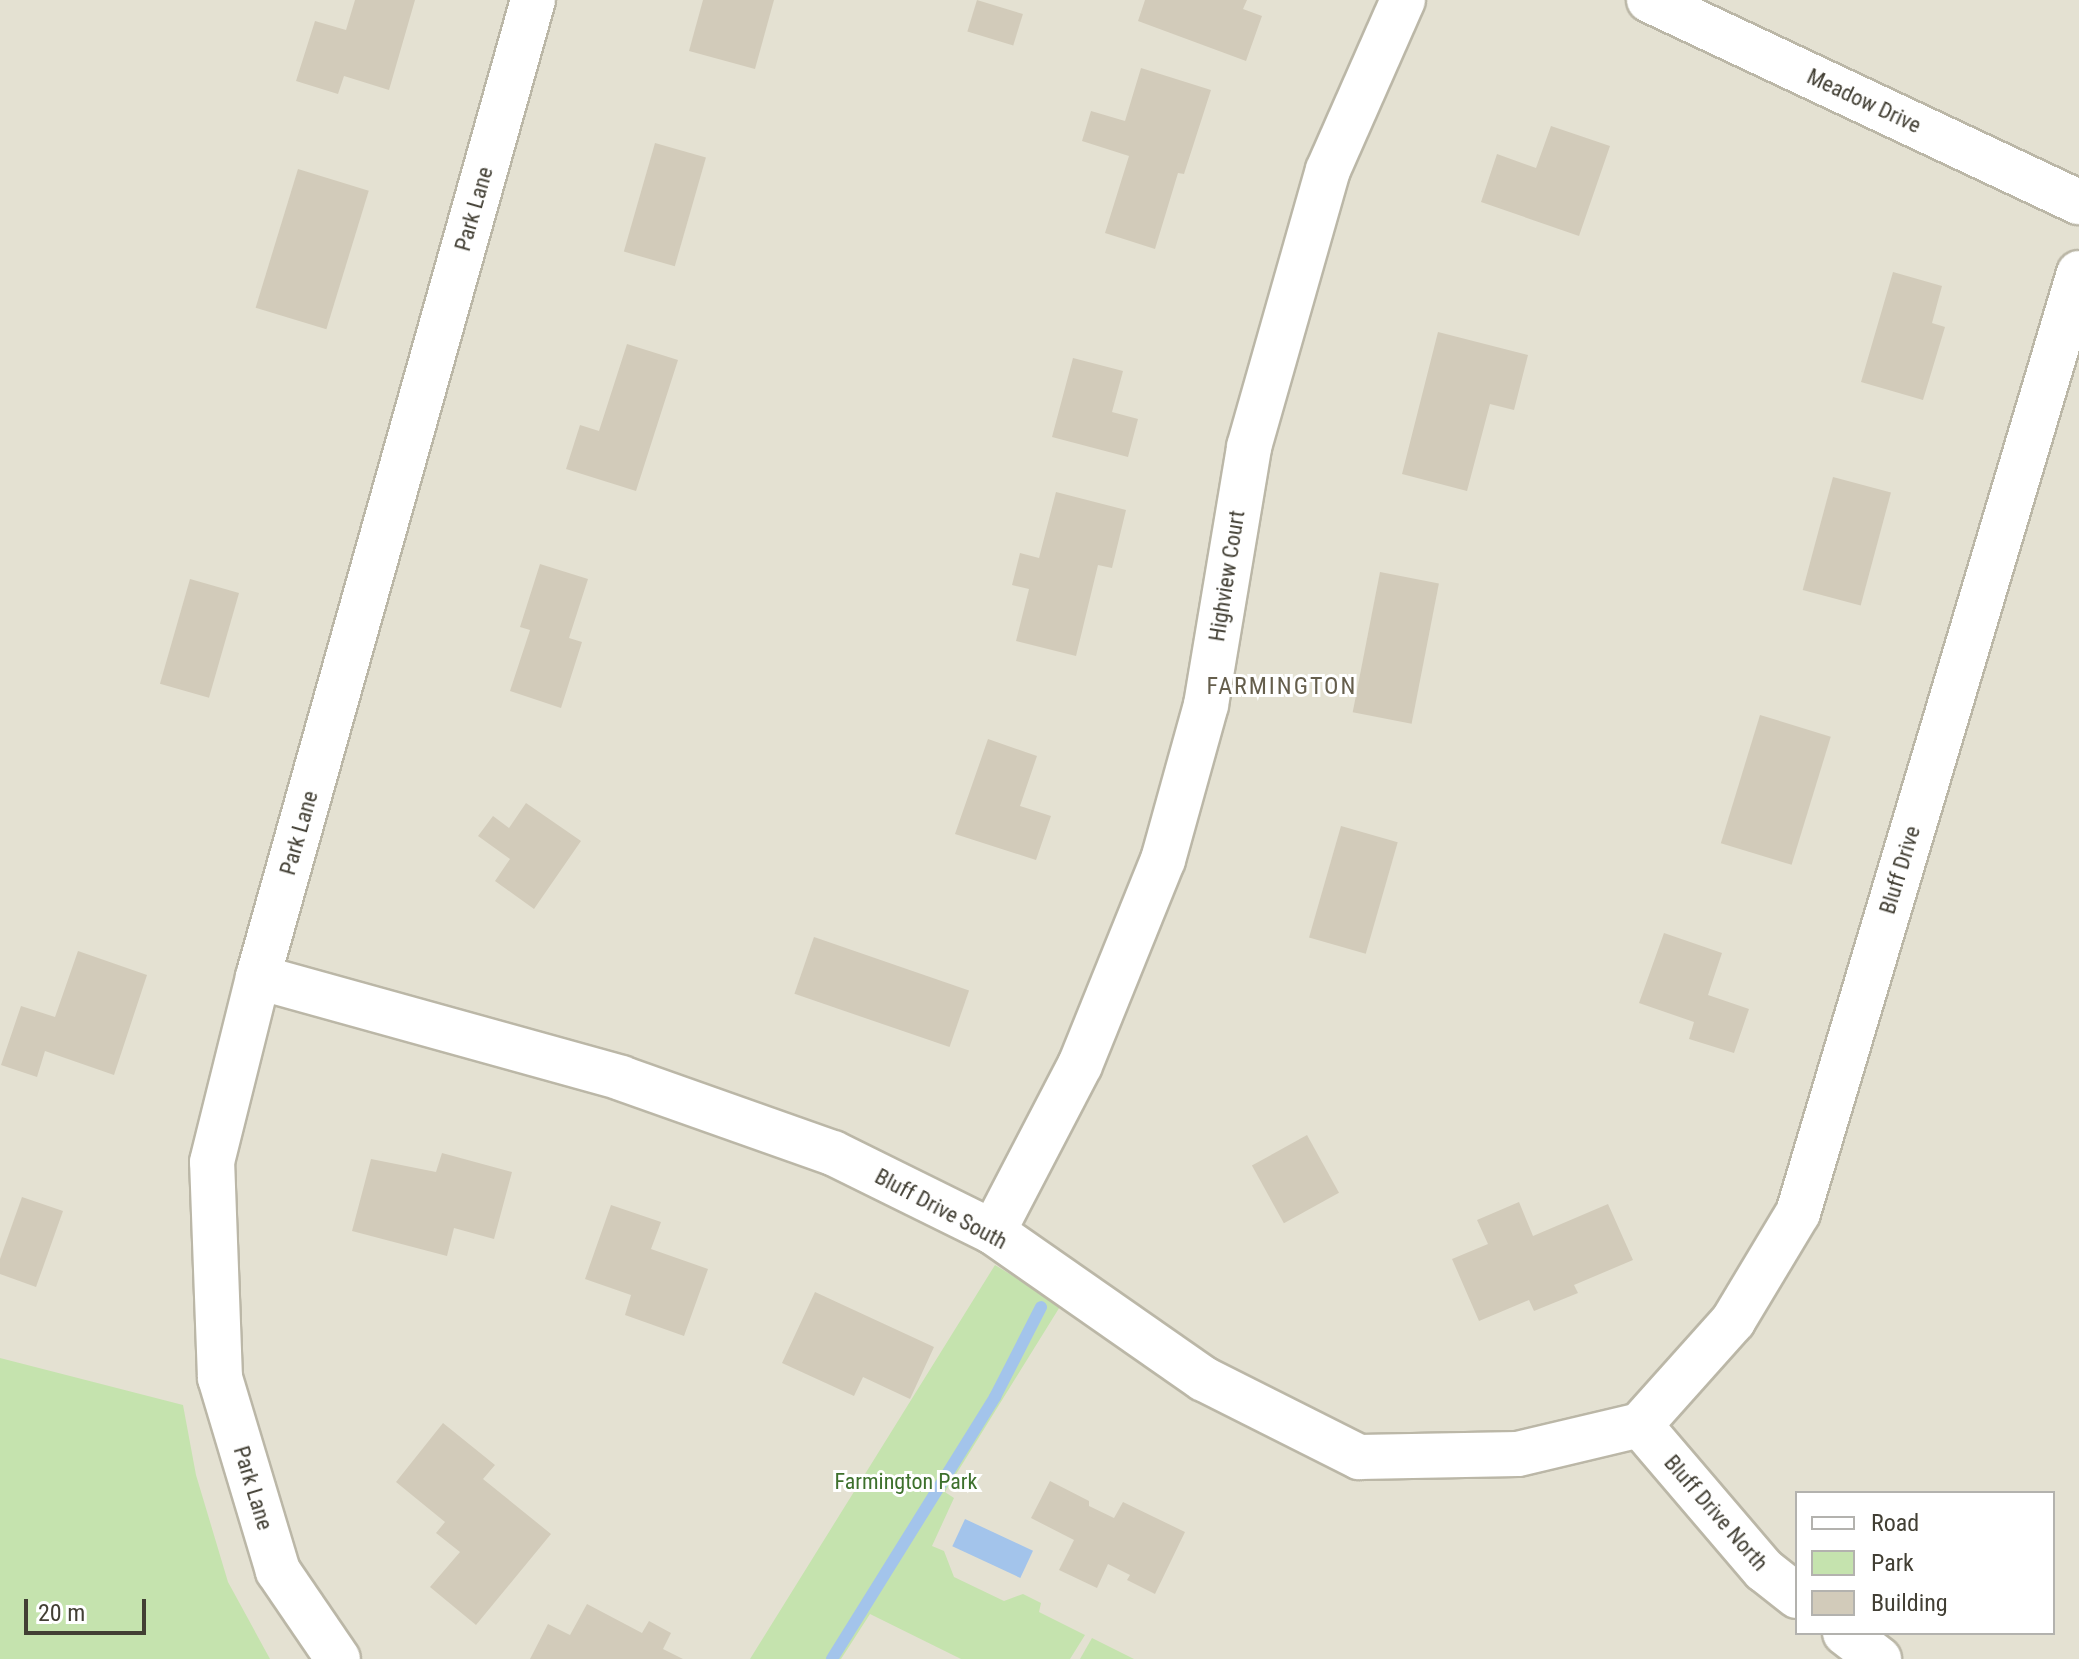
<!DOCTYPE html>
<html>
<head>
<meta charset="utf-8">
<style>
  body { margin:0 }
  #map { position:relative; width:2079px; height:1659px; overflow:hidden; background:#f1efe4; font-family:"Roboto Condensed",sans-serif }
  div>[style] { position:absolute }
  .residential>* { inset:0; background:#e4e1d2 }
  .green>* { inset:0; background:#c5e3ae }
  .water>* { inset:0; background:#a3c4eb; transform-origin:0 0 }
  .stream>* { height:12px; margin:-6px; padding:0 6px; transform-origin:6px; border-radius:6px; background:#a3c4eb }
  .building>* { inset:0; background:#d2cbba; transform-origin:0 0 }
  .roads { filter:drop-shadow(2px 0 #bbb7a7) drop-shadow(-2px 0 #bbb7a7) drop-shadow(0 2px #bbb7a7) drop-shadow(0 -2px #bbb7a7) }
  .street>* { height:44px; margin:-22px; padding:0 22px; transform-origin:22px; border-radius:22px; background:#fff }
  span { translate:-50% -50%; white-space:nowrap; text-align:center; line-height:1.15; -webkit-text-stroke:6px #fff; paint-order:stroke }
  .street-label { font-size:22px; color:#423f34 }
  .park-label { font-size:22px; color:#3d702c }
  .neighbourhood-label { font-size:24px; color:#655e4c; letter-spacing:2px }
  .legend { position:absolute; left:1795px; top:1491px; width:260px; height:144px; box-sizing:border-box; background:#fff; border:2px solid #b3b2ae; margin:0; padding:10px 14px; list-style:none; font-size:24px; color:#423f34 }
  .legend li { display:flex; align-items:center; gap:16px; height:40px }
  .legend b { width:40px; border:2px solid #b3b2ae }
  .scale { position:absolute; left:24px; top:1599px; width:122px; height:36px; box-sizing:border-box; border:4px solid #423f34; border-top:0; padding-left:10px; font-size:24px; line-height:28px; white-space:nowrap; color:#423f34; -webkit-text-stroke:6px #fff; paint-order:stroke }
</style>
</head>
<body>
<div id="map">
  <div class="residential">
    <i style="clip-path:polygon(evenodd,0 0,2079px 0,2079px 1659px,0 1659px,0 0,1797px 1493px,2053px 1493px,2053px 1633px,1797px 1633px,1797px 1493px)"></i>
  </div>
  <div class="green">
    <i style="clip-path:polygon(995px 1265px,1061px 1305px,945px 1492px,954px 1498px,932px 1546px,944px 1551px,954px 1577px,1004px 1601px,1023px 1594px,1041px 1603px,1039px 1612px,1085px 1635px,1070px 1659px,961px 1659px,870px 1614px,841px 1659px,750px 1659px)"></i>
    <i style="clip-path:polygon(0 1358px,183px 1405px,196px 1475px,228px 1582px,270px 1659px,0 1659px)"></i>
    <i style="clip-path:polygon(1092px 1638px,1134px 1659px,1080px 1659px)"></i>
  </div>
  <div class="water">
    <i style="left:965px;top:1519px;width:75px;height:30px;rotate:25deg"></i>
  </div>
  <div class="stream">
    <i style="left:832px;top:1659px;width:309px;rotate:-58.1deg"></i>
    <i style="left:995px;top:1397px;width:101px;rotate:-62.9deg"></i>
  </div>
  <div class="building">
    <i style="clip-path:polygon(355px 0,415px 0,389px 90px,344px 76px,338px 94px,296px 81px,315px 21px,346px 30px)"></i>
    <i style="clip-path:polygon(703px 0,774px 0,755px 69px,689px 51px)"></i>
    <i style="left:977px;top:0;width:48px;height:33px;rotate:17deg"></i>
    <i style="clip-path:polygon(1145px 0,1247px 0,1243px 9px,1262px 16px,1246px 61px,1138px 21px)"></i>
    <i style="clip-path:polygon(1141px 68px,1211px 90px,1184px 174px,1178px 173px,1155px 249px,1105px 233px,1129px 156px,1082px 141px,1091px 111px,1125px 121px)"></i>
    <i style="clip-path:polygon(1551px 126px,1610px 146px,1579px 236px,1481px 202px,1497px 154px,1536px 168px)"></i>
    <i style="left:655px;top:143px;width:53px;height:113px;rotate:16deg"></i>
    <i style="left:298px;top:169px;width:74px;height:145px;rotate:17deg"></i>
    <i style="clip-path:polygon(1893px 272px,1942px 286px,1932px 323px,1945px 327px,1923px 400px,1861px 382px)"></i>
    <i style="clip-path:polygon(1438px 332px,1528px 355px,1514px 410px,1490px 404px,1467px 491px,1402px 474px)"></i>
    <i style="clip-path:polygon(627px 344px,678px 360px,636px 491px,566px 469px,580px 425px,599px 431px)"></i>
    <i style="clip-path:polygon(1073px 358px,1123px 371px,1112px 412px,1138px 419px,1128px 457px,1052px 437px)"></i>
    <i style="left:1833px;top:477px;width:60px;height:117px;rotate:15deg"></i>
    <i style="clip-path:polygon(1056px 492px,1126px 510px,1112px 568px,1098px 565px,1076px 656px,1016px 641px,1029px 589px,1012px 585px,1020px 553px,1039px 558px)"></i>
    <i style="clip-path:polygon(540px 564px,588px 579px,569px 638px,582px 642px,561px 708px,510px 691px,530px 630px,520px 627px)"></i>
    <i style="left:1380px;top:572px;width:60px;height:143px;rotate:11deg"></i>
    <i style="left:190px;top:579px;width:51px;height:109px;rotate:16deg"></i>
    <i style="left:1760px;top:715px;width:74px;height:134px;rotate:17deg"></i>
    <i style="clip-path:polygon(988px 739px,1037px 756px,1020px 806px,1051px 816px,1036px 860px,955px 834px)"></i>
    <i style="clip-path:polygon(526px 803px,581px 841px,534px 909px,495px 881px,510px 859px,478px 836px,493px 816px,509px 828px)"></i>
    <i style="left:1341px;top:826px;width:59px;height:116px;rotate:16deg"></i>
    <i style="clip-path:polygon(1664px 933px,1722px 953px,1708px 995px,1749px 1009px,1734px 1053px,1689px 1039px,1694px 1022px,1639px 1003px)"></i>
    <i style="left:814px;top:937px;width:164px;height:60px;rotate:19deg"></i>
    <i style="clip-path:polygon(78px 951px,147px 975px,114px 1075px,45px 1051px,37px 1077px,1px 1065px,21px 1006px,55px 1017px)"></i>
    <i style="left:1307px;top:1135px;width:66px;height:63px;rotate:61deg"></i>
    <i style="clip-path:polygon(442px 1153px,512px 1172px,494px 1239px,454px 1228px,447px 1256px,352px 1231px,371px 1159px,436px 1172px)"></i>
    <i style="clip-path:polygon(22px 1197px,63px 1211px,36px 1287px,0 1274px,0 1259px)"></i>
    <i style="clip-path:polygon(1519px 1202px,1533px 1236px,1608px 1204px,1633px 1260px,1574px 1285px,1578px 1293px,1534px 1311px,1529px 1300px,1479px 1321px,1452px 1259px,1488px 1244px,1477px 1220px)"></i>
    <i style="clip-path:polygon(611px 1205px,661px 1222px,651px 1249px,708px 1269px,684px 1336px,625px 1315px,631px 1295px,585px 1279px)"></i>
    <i style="clip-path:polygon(815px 1292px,934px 1347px,910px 1399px,863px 1377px,854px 1396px,782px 1363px)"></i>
    <i style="clip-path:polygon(443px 1423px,495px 1465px,483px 1479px,551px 1534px,476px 1625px,430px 1587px,460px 1552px,436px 1533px,445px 1522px,396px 1482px)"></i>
    <i style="clip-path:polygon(1050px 1481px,1089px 1501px,1089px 1506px,1114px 1518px,1123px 1502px,1185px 1532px,1155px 1594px,1127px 1580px,1130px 1575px,1108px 1564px,1097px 1588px,1059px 1570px,1074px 1540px,1031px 1518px)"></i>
    <i style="clip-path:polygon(587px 1604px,642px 1633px,649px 1621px,671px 1633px,663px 1649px,683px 1659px,530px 1659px,548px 1624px,570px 1635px)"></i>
  </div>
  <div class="roads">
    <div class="street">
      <i style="left:1649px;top:0;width:475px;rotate:25.2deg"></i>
      <i style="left:258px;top:977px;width:377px;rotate:15.5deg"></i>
      <i style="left:621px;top:1078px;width:225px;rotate:19.5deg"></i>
      <i style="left:833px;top:1153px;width:178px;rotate:26.3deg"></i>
      <i style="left:993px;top:1232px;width:257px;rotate:34.9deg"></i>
      <i style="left:1204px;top:1379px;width:174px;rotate:26.7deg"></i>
      <i style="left:1359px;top:1457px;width:159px;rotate:-1.1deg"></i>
      <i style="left:1518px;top:1454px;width:125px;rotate:-13.4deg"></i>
      <i style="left:993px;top:1232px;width:188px;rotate:-62.5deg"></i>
      <i style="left:1080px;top:1065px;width:221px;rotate:-68deg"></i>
      <i style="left:1163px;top:860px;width:161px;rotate:-74.5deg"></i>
      <i style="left:1206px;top:705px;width:262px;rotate:-80.5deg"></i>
      <i style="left:1249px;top:447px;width:288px;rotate:-74.1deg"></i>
      <i style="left:1328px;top:170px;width:186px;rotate:-66.2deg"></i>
      <i style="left:1640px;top:1425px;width:140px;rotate:-48.2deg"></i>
      <i style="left:1733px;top:1321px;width:126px;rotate:-59deg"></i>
      <i style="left:1798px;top:1213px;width:981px;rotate:-73.36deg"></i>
      <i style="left:1640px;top:1425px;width:191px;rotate:49.5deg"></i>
      <i style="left:1764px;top:1570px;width:42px;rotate:38.2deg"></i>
      <i style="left:1845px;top:1633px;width:43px;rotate:37.4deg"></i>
      <i style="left:338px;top:1659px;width:107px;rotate:-124.3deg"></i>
      <i style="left:278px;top:1571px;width:202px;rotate:-106.7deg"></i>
      <i style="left:220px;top:1378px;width:216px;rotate:-92.1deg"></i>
      <i style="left:212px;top:1162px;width:191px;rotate:-76deg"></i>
      <i style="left:258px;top:977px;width:1015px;rotate:-74.28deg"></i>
    </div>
  </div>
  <div class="street-label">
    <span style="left:1864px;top:101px;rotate:25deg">Meadow Drive</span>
    <span style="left:474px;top:209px;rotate:-74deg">Park Lane</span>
    <span style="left:1227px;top:576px;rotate:-81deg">Highview Court</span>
    <span style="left:299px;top:833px;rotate:-74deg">Park Lane</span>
    <span style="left:1900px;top:870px;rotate:-73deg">Bluff Drive</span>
    <span style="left:941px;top:1209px;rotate:28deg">Bluff Drive South</span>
    <span style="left:253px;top:1488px;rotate:73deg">Park Lane</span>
    <span style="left:1716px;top:1513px;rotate:49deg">Bluff Drive North</span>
  </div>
  <div class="park-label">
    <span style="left:906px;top:1482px">Farmington Park</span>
  </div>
  <div class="neighbourhood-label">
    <span style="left:1282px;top:687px">FARMINGTON</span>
  </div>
  <ul class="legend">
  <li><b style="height:10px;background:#fff"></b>Road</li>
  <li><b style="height:22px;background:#c5e3ae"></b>Park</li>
  <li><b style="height:22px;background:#d2cbba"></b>Building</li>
  </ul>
  <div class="scale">20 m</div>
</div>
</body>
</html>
